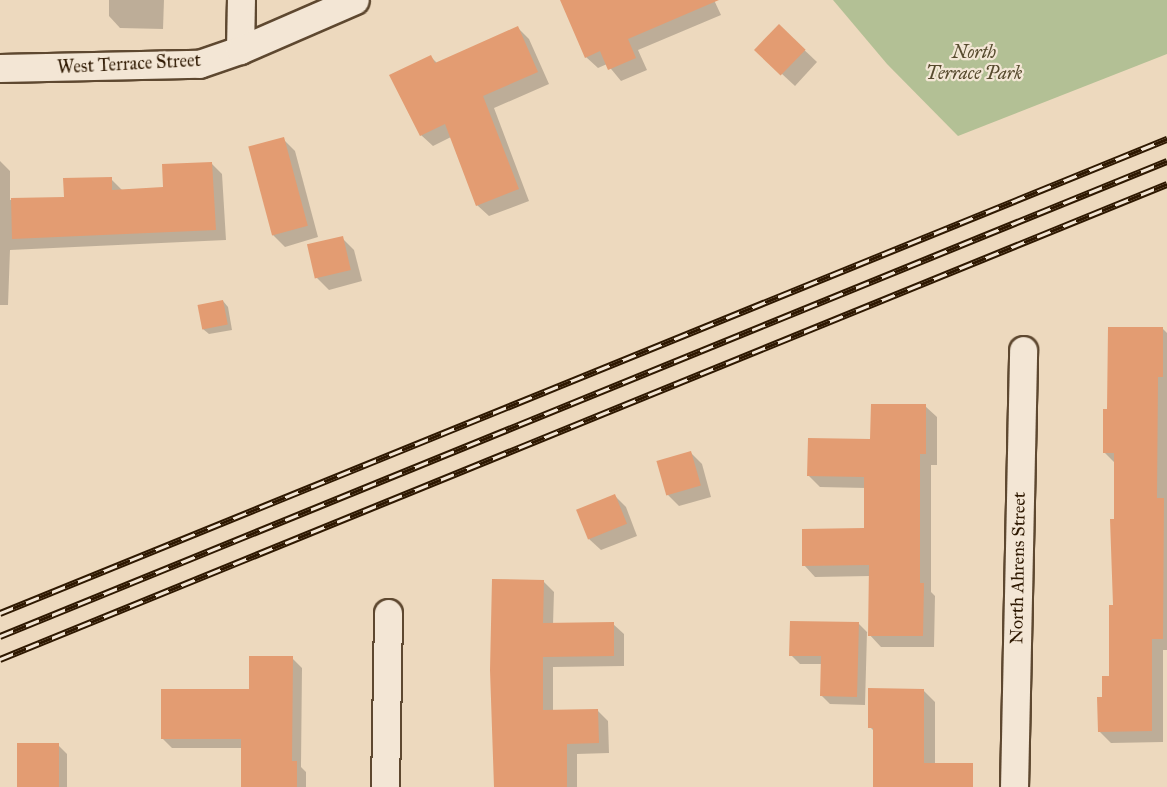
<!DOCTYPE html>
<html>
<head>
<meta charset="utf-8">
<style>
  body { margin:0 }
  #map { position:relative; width:1167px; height:787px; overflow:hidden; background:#edd9be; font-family:"IM FELL Great Primer",serif }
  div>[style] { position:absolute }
  .green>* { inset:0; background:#b3c095 }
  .shadow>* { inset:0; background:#0003 }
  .building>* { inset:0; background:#e39c72; transform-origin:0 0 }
  .roads { filter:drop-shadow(2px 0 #5e4830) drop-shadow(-2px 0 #5e4830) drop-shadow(0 2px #5e4830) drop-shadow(0 -2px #5e4830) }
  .minor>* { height:27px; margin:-13.5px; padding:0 13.5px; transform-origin:13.5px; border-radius:13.5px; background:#f3e6d5 }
  .rail>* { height:7px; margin-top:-3.5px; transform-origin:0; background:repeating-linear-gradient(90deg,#f3e6d5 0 14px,#2e1801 0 28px); box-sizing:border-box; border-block:2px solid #2e1801 }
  span { translate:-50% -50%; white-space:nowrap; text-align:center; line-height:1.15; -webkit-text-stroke:4.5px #f3e6d5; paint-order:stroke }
  .park-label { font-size:18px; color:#564a2d; font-style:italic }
  .street-label { font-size:18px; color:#2e1801 }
</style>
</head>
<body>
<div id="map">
  <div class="green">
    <i style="clip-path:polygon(833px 0,1167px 0,1167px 54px,958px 136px,887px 64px)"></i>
  </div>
  <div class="shadow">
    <i style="clip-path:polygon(109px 0,164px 0,163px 29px,120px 28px,109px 16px)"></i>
    <i style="clip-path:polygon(576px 0,714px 0,721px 15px,638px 50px,647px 70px,621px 81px,607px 64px,598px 68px,586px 57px)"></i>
    <i style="clip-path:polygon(779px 26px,817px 62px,795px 86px,768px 61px)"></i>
    <i style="clip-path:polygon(518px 28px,529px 39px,549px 84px,494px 108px,529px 201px,489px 216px,477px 205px,451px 137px,433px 146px,421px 135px,430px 56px,437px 63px)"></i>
    <i style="clip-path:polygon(283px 139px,295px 151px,318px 237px,285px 247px,273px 235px)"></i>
    <i style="clip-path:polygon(0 161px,10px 171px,10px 200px,66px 199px,111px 179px,122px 190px,165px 189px,211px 163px,222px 174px,226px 240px,10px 250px,8px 305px,0 305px)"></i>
    <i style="clip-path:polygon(342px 238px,354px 250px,362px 281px,329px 290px,317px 278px)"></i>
    <i style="clip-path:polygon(223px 301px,228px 307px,232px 330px,209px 334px,203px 329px)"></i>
    <i style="clip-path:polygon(1163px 329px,1167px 333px,1167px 650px,1163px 650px,1163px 742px,1111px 743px,1099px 731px,1103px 699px,1110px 678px,1115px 607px,1116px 464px,1104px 452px,1109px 411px)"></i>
    <i style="clip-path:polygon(925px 406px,937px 417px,937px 465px,931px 465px,931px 592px,935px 596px,934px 647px,881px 647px,867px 632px,865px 705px,830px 704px,821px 695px,822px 664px,800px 664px,791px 655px,859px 624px,870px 635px,870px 576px,815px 577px,804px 565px,866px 529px,866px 488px,820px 487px,808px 475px,872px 440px)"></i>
    <i style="clip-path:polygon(690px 452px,702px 464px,711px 497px,679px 506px,668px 495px)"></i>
    <i style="clip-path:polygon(615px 496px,626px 507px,637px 536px,601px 550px,589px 539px)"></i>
    <i style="clip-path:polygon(543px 581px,554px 592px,553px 625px,613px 624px,624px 634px,624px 666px,553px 667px,553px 711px,597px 710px,608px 721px,609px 753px,577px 754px,577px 787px,495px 787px)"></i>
    <i style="clip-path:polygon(292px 658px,302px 668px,301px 767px,306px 772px,306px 787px,243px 787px,243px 748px,172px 748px,162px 738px,251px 691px)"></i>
    <i style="clip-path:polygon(923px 690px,935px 702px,935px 772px,939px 787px,874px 787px,875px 732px,870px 727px)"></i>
    <i style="clip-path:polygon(58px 745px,67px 754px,67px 787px,18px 787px)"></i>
  </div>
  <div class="building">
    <i style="clip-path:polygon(560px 0,719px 0,628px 39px,636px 58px,608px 70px,600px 51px,585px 58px)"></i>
    <i style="left:779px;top:24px;width:37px;height:36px;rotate:44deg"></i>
    <i style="clip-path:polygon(518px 26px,538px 72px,483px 96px,519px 189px,476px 206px,445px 124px,420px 136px,389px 75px,431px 55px,435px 63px)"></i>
    <i style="left:284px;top:137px;width:92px;height:37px;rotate:75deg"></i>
    <i style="clip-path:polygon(212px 162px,216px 230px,12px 239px,11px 198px,64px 197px,63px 178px,112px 177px,112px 190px,163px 187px,162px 164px)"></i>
    <i style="left:343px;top:236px;width:35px;height:37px;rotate:77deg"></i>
    <i style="left:223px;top:300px;width:25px;height:26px;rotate:79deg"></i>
    <i style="clip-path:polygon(1108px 327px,1163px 327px,1163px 377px,1158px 377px,1157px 498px,1164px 498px,1163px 639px,1152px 639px,1152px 731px,1098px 732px,1097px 697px,1102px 697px,1102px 676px,1109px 676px,1109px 605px,1113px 605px,1110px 519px,1114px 519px,1114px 453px,1103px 453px,1103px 409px,1107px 409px)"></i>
    <i style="clip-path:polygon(871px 404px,926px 404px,926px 454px,920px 454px,920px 583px,924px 583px,923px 636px,868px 636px,869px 565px,802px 566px,802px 529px,864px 528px,864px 477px,807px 476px,808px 438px,870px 439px)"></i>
    <i style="left:691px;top:451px;width:36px;height:36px;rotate:74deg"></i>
    <i style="left:615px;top:494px;width:32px;height:42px;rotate:68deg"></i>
    <i style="clip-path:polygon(492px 579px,544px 580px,543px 623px,614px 622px,614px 656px,543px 657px,543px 710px,598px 709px,599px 743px,567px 744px,567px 787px,494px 787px,490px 670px)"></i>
    <i style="clip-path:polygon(790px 621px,859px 622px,857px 697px,820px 696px,821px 656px,789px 656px)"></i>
    <i style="clip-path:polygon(249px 656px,293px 656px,292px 761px,297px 761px,297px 787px,241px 787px,241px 739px,161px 739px,161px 689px,249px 689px)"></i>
    <i style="clip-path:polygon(868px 688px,924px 689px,924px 763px,973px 763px,973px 787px,873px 787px,873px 728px,868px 728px)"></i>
    <i style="left:17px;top:743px;width:42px;height:44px"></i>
  </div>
  <div class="roads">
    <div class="minor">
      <i style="left:240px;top:50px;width:50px;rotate:-88.9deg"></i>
      <i style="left:0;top:68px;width:199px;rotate:-1.2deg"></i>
      <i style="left:199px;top:64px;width:43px;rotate:-18.9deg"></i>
      <i style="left:240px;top:50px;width:125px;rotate:-23.5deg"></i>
      <i style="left:385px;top:787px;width:174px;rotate:-89deg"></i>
      <i style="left:1014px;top:787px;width:437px;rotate:-88.8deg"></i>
    </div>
  </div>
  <div class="rail">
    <i style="left:0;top:613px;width:1260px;rotate:-22.11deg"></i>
    <i style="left:0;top:636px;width:1260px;rotate:-22.15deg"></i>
    <i style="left:0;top:659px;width:1260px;rotate:-22.15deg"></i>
  </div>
  <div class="park-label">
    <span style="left:974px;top:63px">North<br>Terrace Park</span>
  </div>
  <div class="street-label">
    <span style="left:129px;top:64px;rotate:-3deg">West Terrace Street</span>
    <span style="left:1018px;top:568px;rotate:-89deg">North Ahrens Street</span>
  </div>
</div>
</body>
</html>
